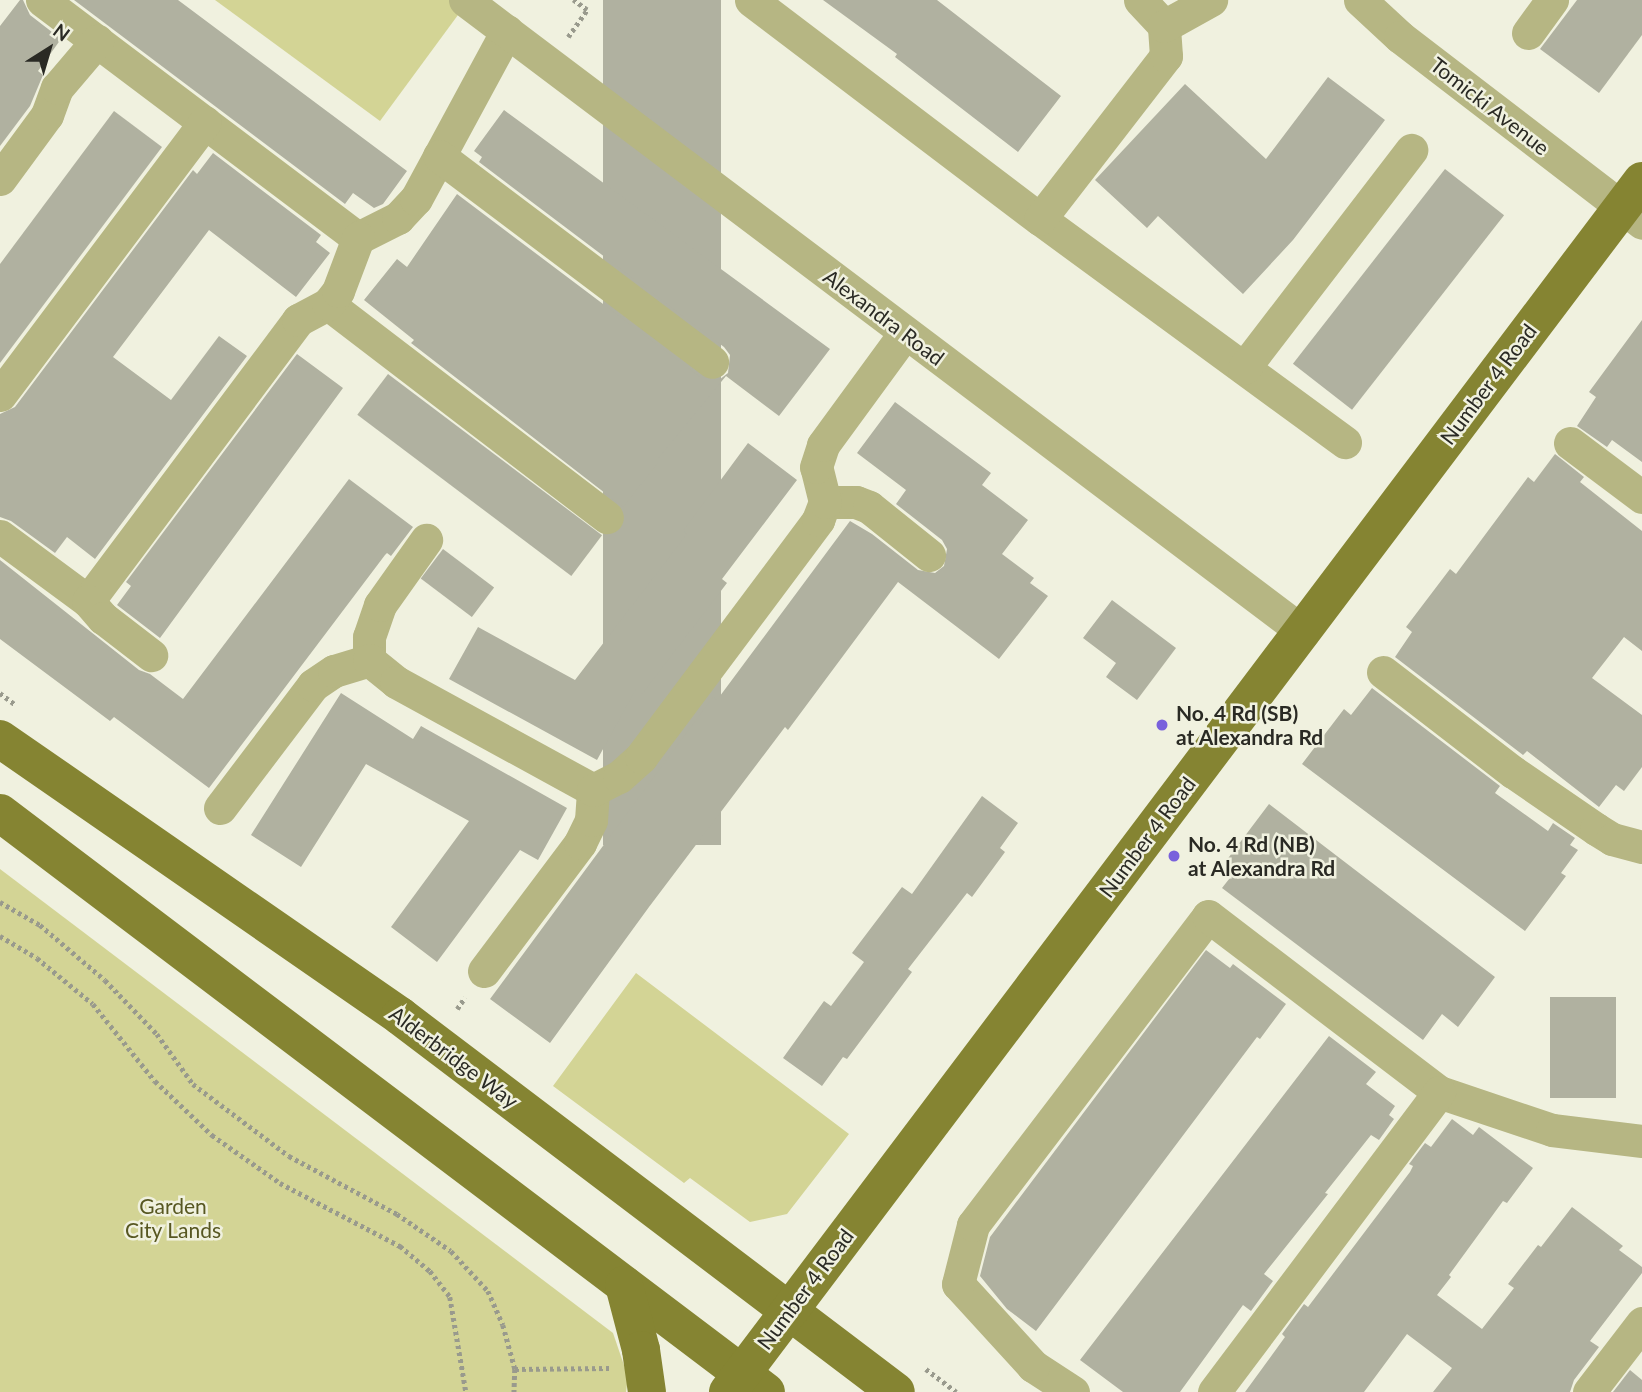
<!DOCTYPE html>
<html>
<head>
<meta charset="utf-8">
<style>
  body { margin:0 }
  #map { position:relative; width:1642px; height:1392px; overflow:hidden; background:#f0f1df; font-family:Lato,sans-serif }
  div>[style] { position:absolute }
  .green>* { inset:0; background:#d3d495 }
  .building>* { inset:0; background:#b0b1a0; transform-origin:0 0 }
  .path>* { height:4.5px; margin-top:-2.25px; transform-origin:0; background:repeating-linear-gradient(90deg,#999a8d 0 3.5px,transparent 0 7px) }
  .minor>* { height:33px; margin:-16.5px; padding:0 16.5px; transform-origin:16.5px; border-radius:16.5px; background:#b6b683 }
  .major>* { height:38px; margin:-19px; padding:0 19px; transform-origin:19px; border-radius:19px; background:#858432 }
  .dots>* { width:19px; height:19px; translate:-50% -50%; box-sizing:border-box; border:4px solid #f0f1df; border-radius:50% }
  span { translate:-50% -50%; white-space:nowrap; text-align:center; line-height:1.15; -webkit-text-stroke:5px #f0f1df; paint-order:stroke }
  .street-label { font-size:21px; color:#2a2a24 }
  .poi-label { font-size:21px; color:#2a2a24; font-weight:700 }
  .left { translate:0 -50%; text-align:left }
  .park-label { font-size:21px; color:#575721 }
  .north { position:absolute; left:14px; top:14px; width:70px; height:70px; -webkit-text-stroke:5px #f0f1df; paint-order:stroke; rotate:37deg; font-size:19px; font-weight:700; line-height:28px; text-align:center; color:#2a2a24 }
  .north::after { content:''; display:block; margin:auto; width:24px; height:32px; background:#2a2a24; clip-path:polygon(50% 0,100% 100%,50% 72%,0 100%) }
</style>
</head>
<body>
<div id="map">
  <div class="green">
    <i style="clip-path:polygon(215px 0,469px 0,380px 121px)"></i>
    <i style="clip-path:polygon(0 869px,613px 1333px,628px 1377px,626px 1392px,0 1392px)"></i>
    <i style="clip-path:polygon(636px 973px,849px 1134px,787px 1214px,750px 1222px,690px 1178px,684px 1183px,553px 1086px)"></i>
  </div>
  <div class="building">
    <i style="clip-path:polygon(20px 0,23px 0,30px 15px,61px 39px,38px 71px,43px 75px,30px 106px,0 146px,0 26px)"></i>
    <i style="clip-path:polygon(74px 0,178px 0,407px 171px,383px 204px,374px 208px,353px 193px,345px 204px)"></i>
    <i style="left:603px;top:0;width:118px;height:845px"></i>
    <i style="clip-path:polygon(823px 0,937px 0,1061px 96px,1018px 152px,895px 57px,897px 54px)"></i>
    <i style="clip-path:polygon(1577px 0,1642px 0,1642px 35px,1599px 93px,1540px 49px)"></i>
    <i style="clip-path:polygon(1328px 77px,1385px 120px,1293px 240px,1243px 294px,1158px 216px,1147px 228px,1095px 180px,1185px 84px,1266px 159px)"></i>
    <i style="clip-path:polygon(504px 110px,830px 349px,779px 416px,726px 376px,656px 461px,658px 463px,623px 507px,411px 343px,414px 340px,364px 300px,397px 259px,407px 267px,457px 194px,700px 377px,719px 380px,728px 373px,730px 355px,724px 347px,479px 162px,482px 157px,474px 151px)"></i>
    <i style="clip-path:polygon(114px 111px,162px 147px,0 363px,0 264px)"></i>
    <i style="clip-path:polygon(213px 153px,321px 235px,316px 242px,330px 253px,296px 297px,209px 230px,113px 357px,171px 400px,219px 336px,247px 356px,95px 559px,67px 537px,55px 553px,11px 521px,0 517px,0 414px,15px 407px,193px 170px,197px 174px)"></i>
    <i style="left:1445px;top:169px;width:75px;height:247px;rotate:38deg"></i>
    <i style="clip-path:polygon(1642px 320px,1642px 462px,1612px 440px,1607px 447px,1577px 426px,1596px 397px,1589px 392px)"></i>
    <i style="clip-path:polygon(297px 354px,343px 388px,160px 638px,117px 605px,131px 586px,126px 582px)"></i>
    <i style="left:388px;top:374px;width:268px;height:51px;rotate:37deg"></i>
    <i style="clip-path:polygon(895px 402px,991px 473px,982px 485px,1028px 520px,1002px 554px,1034px 578px,1030px 583px,1048px 596px,999px 659px,898px 582px,788px 730px,785px 727px,649px 907px,550px 1043px,490px 999px,713px 697px,717px 700px,850px 521px,872px 534px,918px 570px,935px 573px,944px 566px,947px 549px,942px 540px,896px 504px,906px 490px,857px 453px)"></i>
    <i style="clip-path:polygon(748px 443px,797px 480px,722px 579px,727px 583px,642px 694px,636px 689px,597px 760px,449px 679px,478px 627px,575px 680px,687px 534px,683px 531px)"></i>
    <i style="clip-path:polygon(1555px 454px,1584px 477px,1580px 482px,1642px 531px,1642px 651px,1624px 637px,1592px 678px,1642px 715px,1642px 767px,1624px 791px,1616px 785px,1599px 807px,1527px 751px,1523px 755px,1395px 657px,1412px 632px,1406px 627px,1450px 569px,1456px 574px,1528px 477px,1534px 482px)"></i>
    <i style="clip-path:polygon(349px 479px,413px 527px,391px 556px,387px 553px,385px 555px,209px 788px,114px 717px,110px 721px,0 639px,0 560px,139px 670px,150px 674px,183px 699px)"></i>
    <i style="left:443px;top:549px;width:64px;height:37px;rotate:37deg"></i>
    <i style="clip-path:polygon(1112px 600px,1176px 648px,1137px 700px,1106px 677px,1116px 663px,1083px 638px)"></i>
    <i style="clip-path:polygon(1372px 688px,1500px 786px,1495px 793px,1548px 831px,1553px 823px,1575px 838px,1570px 845px,1578px 850px,1561px 873px,1566px 876px,1525px 931px,1302px 764px,1344px 709px,1351px 715px)"></i>
    <i style="clip-path:polygon(341px 693px,413px 739px,421px 726px,567px 808px,538px 860px,520px 850px,437px 962px,391px 927px,469px 821px,366px 764px,301px 867px,251px 835px)"></i>
    <i style="clip-path:polygon(982px 796px,1018px 823px,1000px 848px,1005px 852px,972px 897px,967px 893px,908px 969px,912px 972px,847px 1059px,843px 1057px,822px 1086px,783px 1058px,824px 1001px,831px 1006px,864px 962px,852px 953px,902px 887px,912px 894px)"></i>
    <i style="clip-path:polygon(1269px 804px,1495px 977px,1458px 1027px,1442px 1014px,1423px 1040px,1222px 888px,1237px 869px,1226px 861px)"></i>
    <i style="clip-path:polygon(1206px 950px,1230px 968px,1233px 964px,1286px 1004px,1260px 1039px,1257px 1037px,1036px 1331px,1007px 1309px,980px 1276px,990px 1237px)"></i>
    <i style="left:1550px;top:997px;width:66px;height:101px"></i>
    <i style="clip-path:polygon(1329px 1036px,1376px 1072px,1366px 1084px,1395px 1106px,1389px 1115px,1394px 1119px,1379px 1140px,1371px 1135px,1325px 1193px,1328px 1194px,1264px 1274px,1273px 1281px,1251px 1311px,1243px 1305px,1180px 1392px,1123px 1392px,1080px 1360px)"></i>
    <i style="clip-path:polygon(1452px 1119px,1473px 1135px,1479px 1127px,1533px 1168px,1507px 1203px,1503px 1201px,1449px 1275px,1451px 1277px,1437px 1295px,1482px 1329px,1514px 1288px,1508px 1284px,1538px 1245px,1541px 1247px,1572px 1207px,1623px 1246px,1619px 1250px,1642px 1267px,1642px 1273px,1590px 1341px,1599px 1347px,1574px 1380px,1570px 1392px,1433px 1392px,1452px 1368px,1407px 1334px,1364px 1392px,1245px 1392px,1285px 1337px,1282px 1334px,1304px 1304px,1308px 1307px,1410px 1172px,1413px 1166px,1409px 1164px,1425px 1143px,1431px 1147px)"></i>
    <i style="clip-path:polygon(1630px 1370px,1642px 1380px,1642px 1392px,1613px 1392px)"></i>
  </div>
  <div class="path">
    <i style="left:568px;top:37px;width:33px;rotate:-55deg"></i>
    <i style="left:587px;top:10px;width:17px;rotate:-144deg"></i>
    <i style="left:0;top:693px;width:20px;rotate:37deg"></i>
    <i style="left:0;top:902px;width:46px;rotate:29.9deg"></i>
    <i style="left:40px;top:925px;width:85px;rotate:40.2deg"></i>
    <i style="left:105px;top:980px;width:75px;rotate:46.1deg"></i>
    <i style="left:157px;top:1034px;width:62px;rotate:54.2deg"></i>
    <i style="left:193px;top:1084px;width:120px;rotate:36.9deg"></i>
    <i style="left:289px;top:1156px;width:123px;rotate:28.2deg"></i>
    <i style="left:397px;top:1214px;width:65px;rotate:34.4deg"></i>
    <i style="left:451px;top:1251px;width:54px;rotate:47.2deg"></i>
    <i style="left:488px;top:1291px;width:37px;rotate:66deg"></i>
    <i style="left:503px;top:1325px;width:46px;rotate:74.7deg"></i>
    <i style="left:515px;top:1369px;width:23px;rotate:92deg"></i>
    <i style="left:0;top:936px;width:43px;rotate:30.7deg"></i>
    <i style="left:37px;top:958px;width:72px;rotate:39.4deg"></i>
    <i style="left:93px;top:1004px;width:99px;rotate:51.2deg"></i>
    <i style="left:155px;top:1081px;width:79px;rotate:43.5deg"></i>
    <i style="left:212px;top:1135px;width:83px;rotate:35.2deg"></i>
    <i style="left:280px;top:1183px;width:136px;rotate:27.7deg"></i>
    <i style="left:400px;top:1246px;width:39px;rotate:40deg"></i>
    <i style="left:430px;top:1271px;width:33px;rotate:52deg"></i>
    <i style="left:450px;top:1297px;width:96px;rotate:80.4deg"></i>
    <i style="left:457px;top:1009px;width:14px;rotate:-56deg"></i>
    <i style="left:515px;top:1369px;width:94px;rotate:-0.6deg"></i>
    <i style="left:926px;top:1369px;width:38px;rotate:37deg"></i>
  </div>
  <div class="minor">
    <i style="left:42px;top:0;width:396px;rotate:37deg"></i>
    <i style="left:358px;top:238px;width:45px;rotate:-26.6deg"></i>
    <i style="left:398px;top:218px;width:26px;rotate:-47deg"></i>
    <i style="left:416px;top:199px;width:191px;rotate:-61.6deg"></i>
    <i style="left:465px;top:0;width:1050px;rotate:37.02deg"></i>
    <i style="left:751px;top:0;width:363px;rotate:37.2deg"></i>
    <i style="left:1040px;top:219px;width:378px;rotate:36.2deg"></i>
    <i style="left:1140px;top:0;width:35px;rotate:47deg"></i>
    <i style="left:1360px;top:0;width:54px;rotate:42.8deg"></i>
    <i style="left:1400px;top:37px;width:305px;rotate:37.5deg"></i>
    <i style="left:1528px;top:33px;width:41px;rotate:-54deg"></i>
    <i style="left:439px;top:156px;width:342px;rotate:37deg"></i>
    <i style="left:0;top:179px;width:79px;rotate:-53.7deg"></i>
    <i style="left:47px;top:115px;width:29px;rotate:-70deg"></i>
    <i style="left:57px;top:88px;width:62px;rotate:-49.6deg"></i>
    <i style="left:1040px;top:219px;width:206px;rotate:-52.3deg"></i>
    <i style="left:1166px;top:56px;width:30px;rotate:-94deg"></i>
    <i style="left:1164px;top:26px;width:54px;rotate:-29deg"></i>
    <i style="left:328px;top:304px;width:351px;rotate:37.4deg"></i>
    <i style="left:1244px;top:368px;width:275px;rotate:-52.5deg"></i>
    <i style="left:0;top:395px;width:341px;rotate:-53.1deg"></i>
    <i style="left:1570px;top:443px;width:90px;rotate:36.9deg"></i>
    <i style="left:825px;top:502px;width:31px"></i>
    <i style="left:856px;top:502px;width:14px;rotate:21deg"></i>
    <i style="left:869px;top:507px;width:77px;rotate:38.7deg"></i>
    <i style="left:0;top:536px;width:109px;rotate:36.5deg"></i>
    <i style="left:88px;top:601px;width:351px;rotate:-53.2deg"></i>
    <i style="left:298px;top:320px;width:34px;rotate:-28deg"></i>
    <i style="left:328px;top:304px;width:16px;rotate:-52deg"></i>
    <i style="left:338px;top:291px;width:57px;rotate:-69.3deg"></i>
    <i style="left:88px;top:601px;width:23px;rotate:49deg"></i>
    <i style="left:103px;top:618px;width:61px;rotate:37.6deg"></i>
    <i style="left:369px;top:660px;width:23px;rotate:-90deg"></i>
    <i style="left:369px;top:637px;width:34px;rotate:-71deg"></i>
    <i style="left:380px;top:605px;width:80px;rotate:-54.7deg"></i>
    <i style="left:1383px;top:672px;width:164px;rotate:37.6deg"></i>
    <i style="left:1513px;top:772px;width:101px;rotate:34.5deg"></i>
    <i style="left:1596px;top:829px;width:19px;rotate:32deg"></i>
    <i style="left:1612px;top:839px;width:31px;rotate:15deg"></i>
    <i style="left:220px;top:808px;width:154px;rotate:-52.9deg"></i>
    <i style="left:313px;top:685px;width:25px;rotate:-34deg"></i>
    <i style="left:334px;top:671px;width:37px;rotate:-17deg"></i>
    <i style="left:369px;top:660px;width:35px;rotate:39deg"></i>
    <i style="left:396px;top:682px;width:225px;rotate:28.7deg"></i>
    <i style="left:484px;top:971px;width:160px;rotate:-53.1deg"></i>
    <i style="left:580px;top:843px;width:25px;rotate:-64deg"></i>
    <i style="left:591px;top:820px;width:30px;rotate:-86deg"></i>
    <i style="left:593px;top:790px;width:29px;rotate:-27deg"></i>
    <i style="left:619px;top:777px;width:30px;rotate:-42deg"></i>
    <i style="left:641px;top:757px;width:296px;rotate:-53.2deg"></i>
    <i style="left:818px;top:520px;width:19px;rotate:-69deg"></i>
    <i style="left:825px;top:502px;width:36px;rotate:-104deg"></i>
    <i style="left:816px;top:467px;width:23px;rotate:-72deg"></i>
    <i style="left:823px;top:445px;width:139px;rotate:-53.8deg"></i>
    <i style="left:1073px;top:1392px;width:48px;rotate:-147deg"></i>
    <i style="left:1033px;top:1366px;width:111px;rotate:-132.4deg"></i>
    <i style="left:958px;top:1284px;width:61px;rotate:-75.7deg"></i>
    <i style="left:973px;top:1225px;width:388px;rotate:-52.7deg"></i>
    <i style="left:1208px;top:916px;width:290px;rotate:37.3deg"></i>
    <i style="left:1439px;top:1092px;width:119px;rotate:18.6deg"></i>
    <i style="left:1552px;top:1130px;width:91px;rotate:7deg"></i>
    <i style="left:1214px;top:1392px;width:375px;rotate:-53.1deg"></i>
    <i style="left:1589px;top:1392px;width:87px;rotate:-52.5deg"></i>
  </div>
  <div class="major">
    <i style="left:0;top:739px;width:487px;rotate:34.7deg"></i>
    <i style="left:400px;top:1016px;width:622px;rotate:37.16deg"></i>
    <i style="left:0;top:813px;width:960px;rotate:37.08deg"></i>
    <i style="left:624px;top:1285px;width:67px;rotate:75.3deg"></i>
    <i style="left:641px;top:1350px;width:42px;rotate:81.9deg"></i>
    <i style="left:728px;top:1392px;width:1517px;rotate:-52.96deg"></i>
  </div>
  <div class="dots">
    <i style="left:1162px;top:725px;background:#7961dc"></i>
    <i style="left:1174px;top:856px;background:#7961dc"></i>
  </div>
  <div class="street-label">
    <span style="left:1490px;top:106px;rotate:38deg">Tomicki Avenue</span>
    <span style="left:884px;top:317px;rotate:37deg">Alexandra Road</span>
    <span style="left:1488px;top:384px;rotate:-53deg">Number 4 Road</span>
    <span style="left:1147px;top:837px;rotate:-53deg">Number 4 Road</span>
    <span style="left:454px;top:1057px;rotate:37deg">Alderbridge Way</span>
    <span style="left:805px;top:1289px;rotate:-53deg">Number 4 Road</span>
  </div>
  <div class="poi-label">
    <span class="left" style="left:1176px;top:725px">No. 4 Rd (SB)<br>at Alexandra Rd</span>
    <span class="left" style="left:1188px;top:856px">No. 4 Rd (NB)<br>at Alexandra Rd</span>
  </div>
  <div class="park-label">
    <span style="left:173px;top:1218px">Garden<br>City Lands</span>
  </div>
  <div class="north">N</div>
</div>
</body>
</html>
